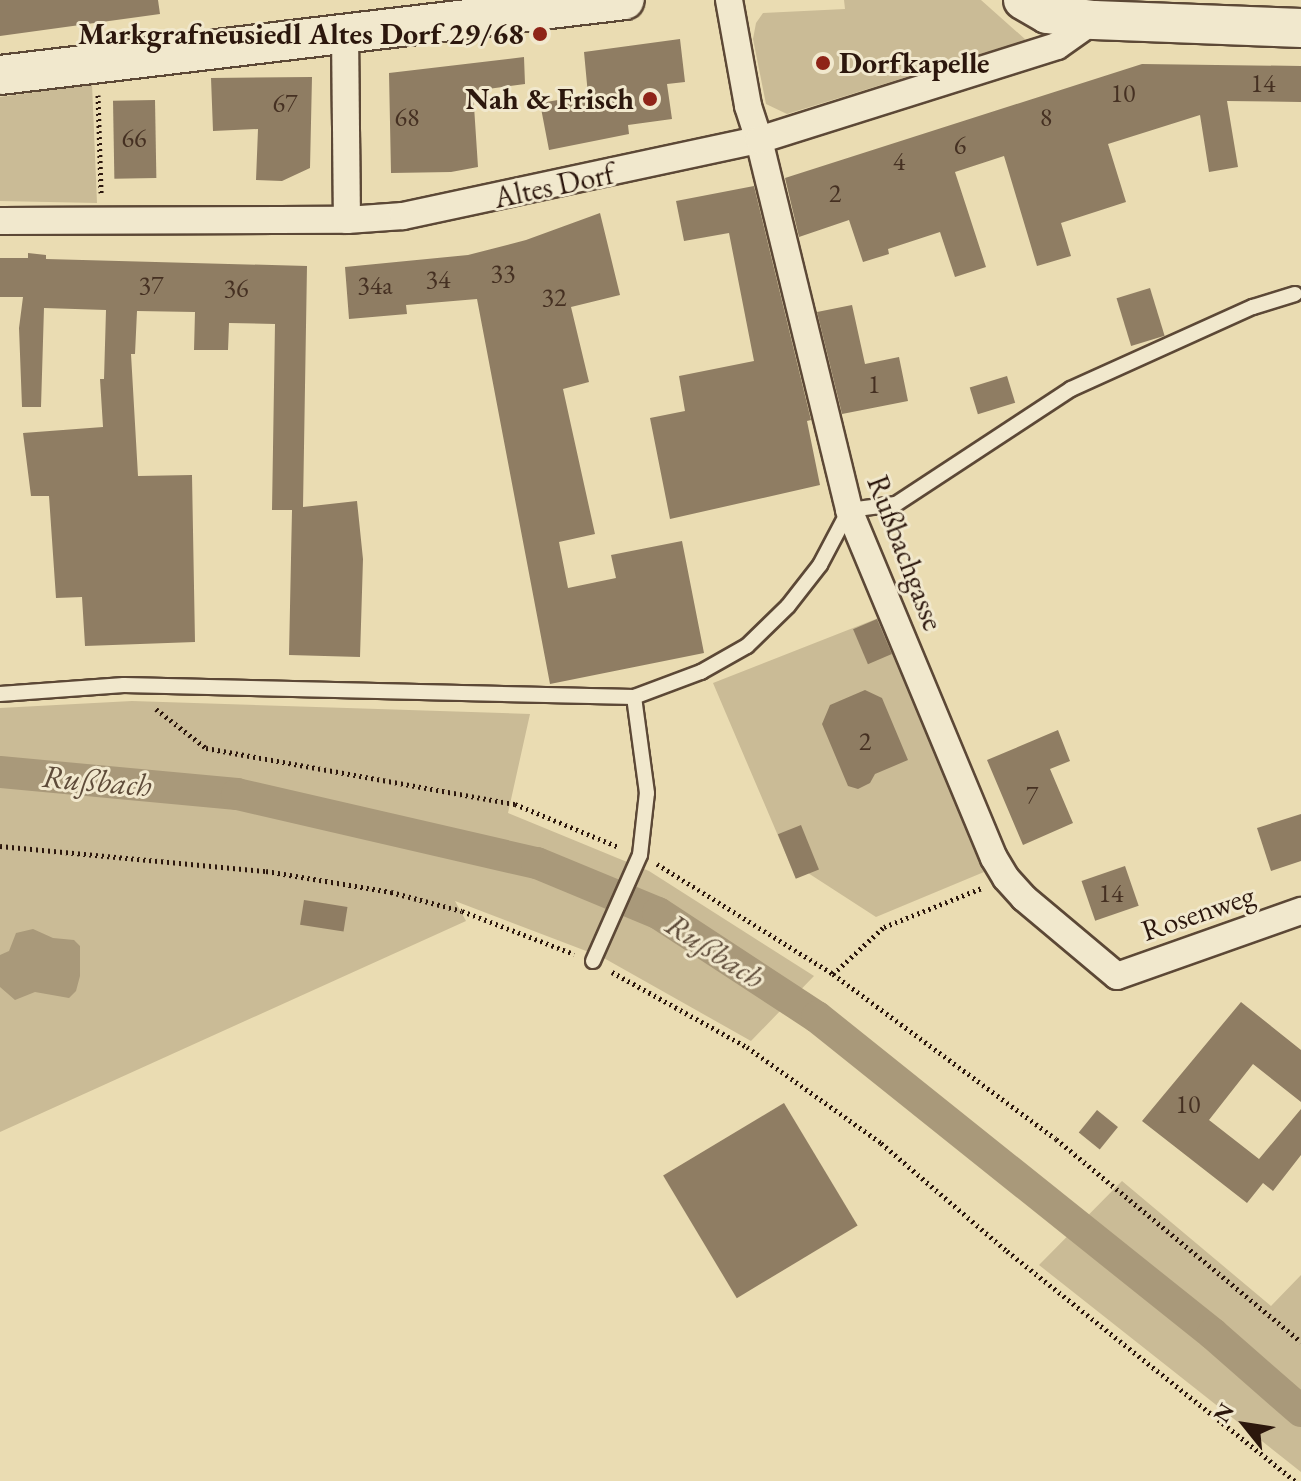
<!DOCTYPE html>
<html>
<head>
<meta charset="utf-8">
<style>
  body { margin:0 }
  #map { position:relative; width:1301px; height:1481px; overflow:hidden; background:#eadcb2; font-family:"EB Garamond",serif }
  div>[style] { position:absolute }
  .green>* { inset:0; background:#cabb96 }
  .water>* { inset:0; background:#a9997a }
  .canal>* { height:32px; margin:-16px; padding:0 16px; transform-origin:16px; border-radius:16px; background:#a9997a }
  .building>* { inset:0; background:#8f7d63; transform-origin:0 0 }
  .path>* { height:5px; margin-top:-2.5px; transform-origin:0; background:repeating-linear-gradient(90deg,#2c170d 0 2px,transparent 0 6px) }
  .roads { filter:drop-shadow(2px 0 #5c4836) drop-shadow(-2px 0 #5c4836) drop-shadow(0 2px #5c4836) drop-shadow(0 -2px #5c4836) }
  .service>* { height:14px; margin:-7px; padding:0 7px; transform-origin:7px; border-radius:7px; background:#f1e8cd }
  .minor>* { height:26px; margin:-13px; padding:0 13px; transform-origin:13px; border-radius:13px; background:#f1e8cd }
  .secondary>* { height:38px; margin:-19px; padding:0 19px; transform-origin:19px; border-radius:19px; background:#f1e8cd }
  .dots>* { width:22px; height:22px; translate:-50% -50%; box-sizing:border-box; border:4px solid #f1e8cd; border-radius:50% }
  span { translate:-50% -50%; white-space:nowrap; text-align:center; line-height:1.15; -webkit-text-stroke:6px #f1e8cd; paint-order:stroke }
  .number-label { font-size:26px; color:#453022 }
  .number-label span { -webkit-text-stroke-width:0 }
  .poi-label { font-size:30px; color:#2c170d; font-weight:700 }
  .right { translate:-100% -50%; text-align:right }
  .left { translate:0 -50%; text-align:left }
  .street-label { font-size:30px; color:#2c170d }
  .water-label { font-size:32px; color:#5e4b39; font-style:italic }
  .north { position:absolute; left:1205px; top:1385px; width:80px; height:80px; -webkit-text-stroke:6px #f1e8cd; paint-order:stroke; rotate:300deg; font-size:22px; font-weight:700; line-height:32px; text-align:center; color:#2c170d }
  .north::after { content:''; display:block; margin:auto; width:28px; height:36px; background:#2c170d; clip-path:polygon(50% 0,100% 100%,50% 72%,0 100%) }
</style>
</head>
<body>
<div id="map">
  <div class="green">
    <i style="clip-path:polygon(844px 0,981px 0,1026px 40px,787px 114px,766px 104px,753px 39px,756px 23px,763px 13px,845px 9px)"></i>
    <i style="clip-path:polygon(92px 84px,97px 203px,0 201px,0 97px)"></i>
    <i style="clip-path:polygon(881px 617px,984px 872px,876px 917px,808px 873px,796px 878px,713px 683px)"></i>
    <i style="clip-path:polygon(132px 701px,530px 714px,508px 813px,649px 871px,814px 976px,751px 1041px,602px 957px,455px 901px,466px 921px,0 1132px,0 708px)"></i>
    <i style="clip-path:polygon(1122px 1181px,1271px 1306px,1301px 1275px,1301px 1472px,1039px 1265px)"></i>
  </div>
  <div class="water">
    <i style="clip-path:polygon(33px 929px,53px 938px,74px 940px,80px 946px,80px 976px,76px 991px,69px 998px,35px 992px,15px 1000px,0 987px,0 955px,9px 951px,16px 933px)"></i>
  </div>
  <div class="canal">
    <i style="left:0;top:772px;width:238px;rotate:5.3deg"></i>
    <i style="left:237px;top:794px;width:308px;rotate:13deg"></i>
    <i style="left:537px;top:863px;width:131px;rotate:22.5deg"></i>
    <i style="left:658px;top:913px;width:190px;rotate:33.2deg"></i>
    <i style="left:817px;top:1017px;width:507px;rotate:38.68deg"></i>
    <i style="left:1213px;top:1334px;width:117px;rotate:41.2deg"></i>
  </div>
  <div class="building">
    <i style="clip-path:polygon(0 0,158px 0,160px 14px,0 36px)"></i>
    <i style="clip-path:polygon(680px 39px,685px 82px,667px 84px,672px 119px,628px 125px,629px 134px,549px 150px,540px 103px,588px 95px,584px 52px)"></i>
    <i style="clip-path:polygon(524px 57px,525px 84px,473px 91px,478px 167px,451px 172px,391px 173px,389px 73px)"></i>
    <i style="clip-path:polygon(1142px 64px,1301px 66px,1301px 102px,1227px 101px,1238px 167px,1209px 172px,1200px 115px,1108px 144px,1126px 202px,1061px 223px,1071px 256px,1037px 266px,1004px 156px,955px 172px,986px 267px,955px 277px,940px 232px,888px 249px,889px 254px,863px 262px,849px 220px,799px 237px,785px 178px)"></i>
    <i style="clip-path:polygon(312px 77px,310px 168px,282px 181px,256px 180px,258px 129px,213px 131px,211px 78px)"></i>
    <i style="left:155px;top:100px;width:78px;height:42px;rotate:89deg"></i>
    <i style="clip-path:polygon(754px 186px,811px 420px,807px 421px,820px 485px,670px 519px,650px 418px,685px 411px,679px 376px,754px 361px,729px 233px,684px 241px,676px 201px)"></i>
    <i style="clip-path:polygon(600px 213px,620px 295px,571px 307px,589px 382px,563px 389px,595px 534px,559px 542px,568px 588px,616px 578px,611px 555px,682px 541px,704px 653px,550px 684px,477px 299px,406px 305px,407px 314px,349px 319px,345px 267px,468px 255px,526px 240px)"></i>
    <i style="clip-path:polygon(28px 253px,46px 255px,46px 259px,307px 266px,303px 507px,357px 501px,363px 559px,360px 657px,289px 655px,292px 510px,272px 510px,275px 324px,229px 323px,228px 350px,194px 350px,195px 312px,137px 311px,135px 354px,131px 354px,138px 476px,192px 475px,195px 642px,85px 646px,82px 597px,56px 598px,49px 496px,31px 496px,23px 433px,103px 427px,100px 379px,104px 379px,106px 310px,44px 308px,41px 407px,22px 407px,19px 328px,23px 297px,0 297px,0 258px,28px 258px)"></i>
    <i style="left:1150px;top:288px;width:50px;height:35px;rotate:73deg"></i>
    <i style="clip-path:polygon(852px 305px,865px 364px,899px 357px,908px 401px,842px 414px,817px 312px)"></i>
    <i style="left:1007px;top:376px;width:28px;height:39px;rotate:73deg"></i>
    <i style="left:877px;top:619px;width:38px;height:26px;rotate:67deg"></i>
    <i style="clip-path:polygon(865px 690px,882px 698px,908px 760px,875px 774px,870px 783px,858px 789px,848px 786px,822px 724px,830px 705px)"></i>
    <i style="clip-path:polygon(1058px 730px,1070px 761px,1050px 769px,1073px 823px,1023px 845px,987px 760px)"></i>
    <i style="clip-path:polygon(1301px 814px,1301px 861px,1271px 871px,1257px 828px)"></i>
    <i style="left:801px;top:825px;width:48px;height:25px;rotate:68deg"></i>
    <i style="left:1125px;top:866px;width:42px;height:46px;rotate:71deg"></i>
    <i style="left:304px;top:900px;width:44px;height:25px;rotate:9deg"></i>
    <i style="clip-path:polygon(1241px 1002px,1301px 1050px,1301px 1102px,1253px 1064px,1209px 1120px,1259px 1159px,1301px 1109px,1301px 1155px,1273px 1191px,1263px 1183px,1247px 1203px,1142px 1121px)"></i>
    <i style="left:784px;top:1103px;width:143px;height:141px;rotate:59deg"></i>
    <i style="left:1097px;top:1110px;width:27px;height:29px;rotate:39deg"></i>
  </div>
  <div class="path">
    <i style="left:98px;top:95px;width:98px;rotate:88.2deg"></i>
    <i style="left:156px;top:709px;width:63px;rotate:38deg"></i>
    <i style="left:206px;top:748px;width:314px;rotate:10.3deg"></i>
    <i style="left:515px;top:804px;width:113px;rotate:22.5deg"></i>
    <i style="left:0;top:846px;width:267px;rotate:5.4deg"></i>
    <i style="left:266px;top:871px;width:127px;rotate:9.5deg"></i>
    <i style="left:391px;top:892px;width:73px;rotate:15deg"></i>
    <i style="left:462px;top:911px;width:120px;rotate:21deg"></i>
    <i style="left:657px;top:864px;width:208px;rotate:32deg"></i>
    <i style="left:833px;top:974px;width:277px;rotate:36.5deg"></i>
    <i style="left:1056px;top:1139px;width:318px;rotate:39.6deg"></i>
    <i style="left:612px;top:972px;width:154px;rotate:29.1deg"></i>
    <i style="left:747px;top:1047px;width:165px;rotate:35.6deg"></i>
    <i style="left:881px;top:1143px;width:166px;rotate:40.6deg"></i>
    <i style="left:1007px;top:1251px;width:369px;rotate:38.6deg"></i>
    <i style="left:833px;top:974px;width:69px;rotate:-42.7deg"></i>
    <i style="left:884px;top:927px;width:105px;rotate:-21.7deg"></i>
  </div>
  <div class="roads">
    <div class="service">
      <i style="left:0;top:694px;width:124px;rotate:-4.2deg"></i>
      <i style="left:124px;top:685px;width:510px;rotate:1.35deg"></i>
      <i style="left:634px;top:697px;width:72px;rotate:-20.5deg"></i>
      <i style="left:701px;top:672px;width:53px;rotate:-29.5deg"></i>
      <i style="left:747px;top:646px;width:57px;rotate:-44.3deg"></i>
      <i style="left:788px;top:606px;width:52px;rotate:-52deg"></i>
      <i style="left:820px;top:565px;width:62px;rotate:-62.2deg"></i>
      <i style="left:849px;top:510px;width:47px;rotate:-7.3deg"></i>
      <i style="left:896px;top:504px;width:209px;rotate:-33.3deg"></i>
      <i style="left:1071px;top:389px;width:200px;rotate:-24.3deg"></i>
      <i style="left:1253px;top:307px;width:44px;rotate:-17.2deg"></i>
      <i style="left:593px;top:961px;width:116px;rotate:-66.1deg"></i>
      <i style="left:640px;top:855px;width:62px;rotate:-83.6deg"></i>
      <i style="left:647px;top:793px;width:97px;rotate:-97.7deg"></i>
    </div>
    <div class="minor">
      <i style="left:729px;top:0;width:108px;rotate:79.8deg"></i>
      <i style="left:748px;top:106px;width:36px;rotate:72deg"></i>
      <i style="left:759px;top:140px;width:381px;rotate:76.3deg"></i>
      <i style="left:849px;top:510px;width:377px;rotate:67.4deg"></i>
      <i style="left:994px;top:858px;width:23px;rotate:59deg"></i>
      <i style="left:1006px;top:878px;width:27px;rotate:48deg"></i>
      <i style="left:1024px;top:898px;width:121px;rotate:40deg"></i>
      <i style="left:1117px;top:976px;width:195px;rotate:-19.5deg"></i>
      <i style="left:345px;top:32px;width:188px;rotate:89.4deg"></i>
      <i style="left:0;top:221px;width:347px;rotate:-0.2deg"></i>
      <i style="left:347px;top:220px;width:56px;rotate:-4.1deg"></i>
      <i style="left:403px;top:216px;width:364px;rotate:-12.1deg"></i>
      <i style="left:759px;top:140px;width:312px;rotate:-17.5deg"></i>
      <i style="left:1057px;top:46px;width:45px;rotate:-35.1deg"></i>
    </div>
    <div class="secondary">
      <i style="left:1023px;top:0;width:28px;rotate:30deg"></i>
      <i style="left:1047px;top:14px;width:47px;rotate:7.3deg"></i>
      <i style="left:1094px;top:20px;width:207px;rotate:2.2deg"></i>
      <i style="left:0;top:75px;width:629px;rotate:-6.84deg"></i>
    </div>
  </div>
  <div class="dots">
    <i style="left:540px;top:34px;background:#8f2418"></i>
    <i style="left:823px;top:63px;background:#8f2418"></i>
    <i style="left:650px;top:99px;background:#8f2418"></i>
  </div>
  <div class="number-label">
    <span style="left:1263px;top:84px">14</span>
    <span style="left:1123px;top:94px">10</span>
    <span style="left:285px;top:104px">67</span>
    <span style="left:407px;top:118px">68</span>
    <span style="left:1046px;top:118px">8</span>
    <span style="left:134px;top:139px">66</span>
    <span style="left:960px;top:146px">6</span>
    <span style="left:899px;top:162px">4</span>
    <span style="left:835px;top:194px">2</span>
    <span style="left:503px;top:274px">33</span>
    <span style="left:438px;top:280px">34</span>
    <span style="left:151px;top:286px">37</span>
    <span style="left:375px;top:286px">34a</span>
    <span style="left:236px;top:289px">36</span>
    <span style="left:554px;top:298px">32</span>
    <span style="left:874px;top:385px">1</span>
    <span style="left:865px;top:742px">2</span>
    <span style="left:1032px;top:796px">7</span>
    <span style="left:1111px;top:894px">14</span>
    <span style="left:1188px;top:1105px">10</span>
  </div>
  <div class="poi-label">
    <span class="right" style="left:524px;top:34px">Markgrafneusiedl Altes Dorf 29/68</span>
    <span class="left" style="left:839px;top:63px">Dorfkapelle</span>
    <span class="right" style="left:634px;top:99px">Nah &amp; Frisch</span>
  </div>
  <div class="street-label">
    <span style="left:554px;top:186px;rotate:-12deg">Altes Dorf</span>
    <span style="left:905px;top:553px;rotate:69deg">Rußbachgasse</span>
    <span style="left:1198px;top:913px;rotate:-19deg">Rosenweg</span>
  </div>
  <div class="water-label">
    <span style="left:97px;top:781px;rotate:5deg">Rußbach</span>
    <span style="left:715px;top:951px;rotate:33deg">Rußbach</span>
  </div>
  <div class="north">N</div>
</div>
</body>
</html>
